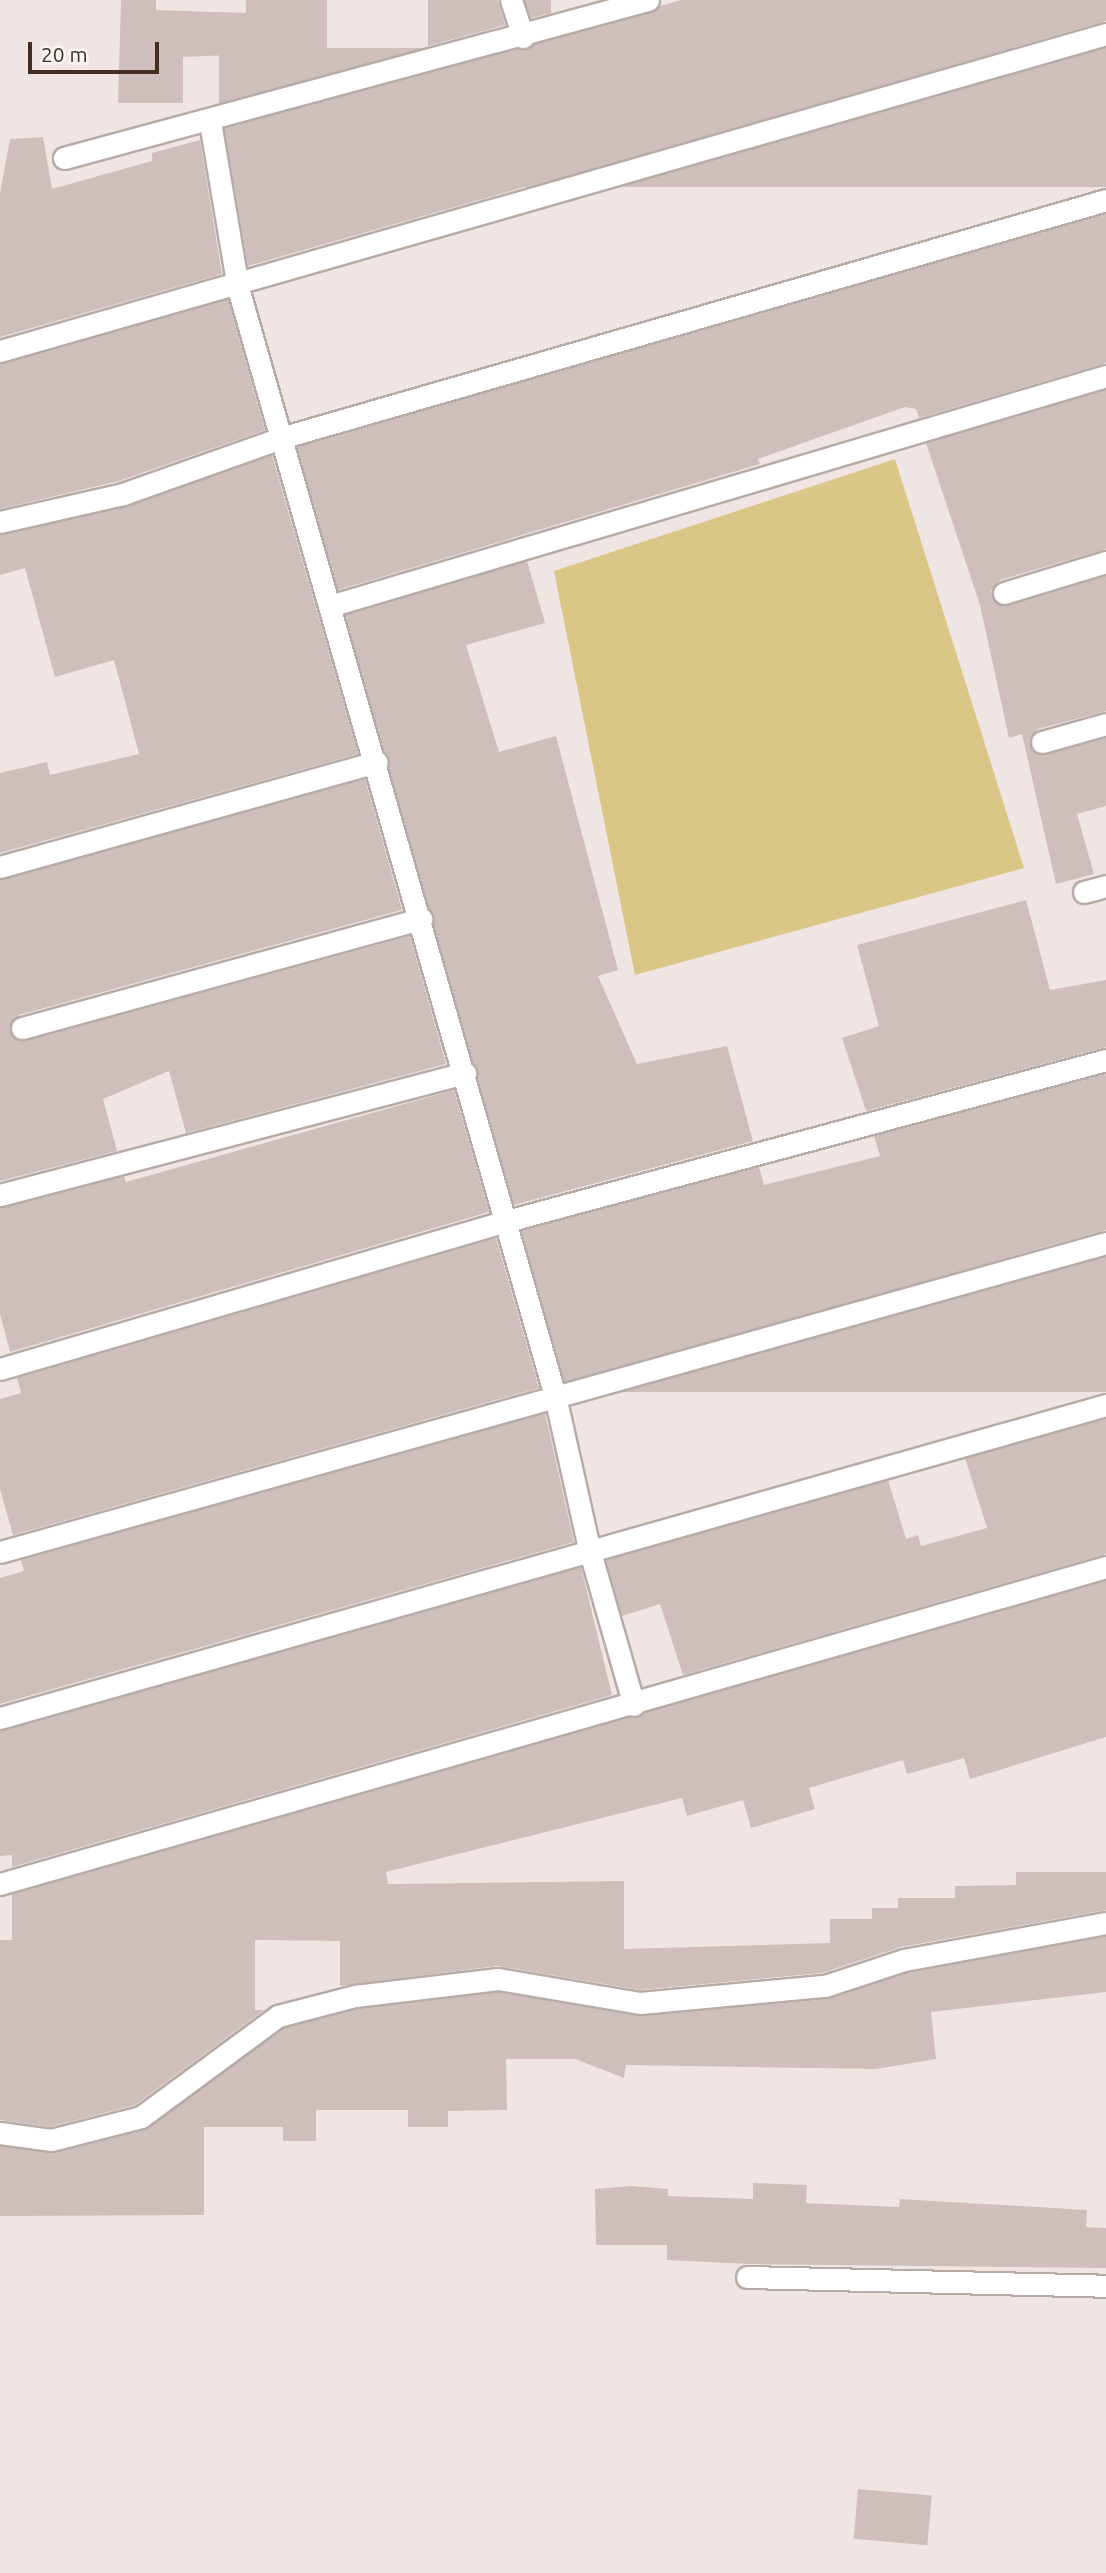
<!DOCTYPE html>
<html>
<head>
<meta charset="utf-8">
<style>
  body { margin:0 }
  #map { position:relative; width:1106px; height:2573px; overflow:hidden; background:#efe6e4; font-family:Ubuntu,sans-serif }
  div>[style] { position:absolute }
  .water>* { inset:0; background:#dac687 }
  .building>* { inset:0; background:#cebfbc; transform-origin:0 0 }
  .roads { filter:drop-shadow(2px 0 #b8aba6) drop-shadow(-2px 0 #b8aba6) drop-shadow(0 2px #b8aba6) drop-shadow(0 -2px #b8aba6) }
  .minor>* { height:21px; margin:-10.5px; padding:0 10.5px; transform-origin:10.5px; border-radius:10.5px; background:#fff }
  span { translate:-50% -50%; white-space:nowrap; text-align:center; line-height:1.15; -webkit-text-stroke:7px #fbf6f6; paint-order:stroke }
  .scale { position:absolute; left:28px; top:42px; width:131px; height:32px; box-sizing:border-box; border:4px solid #442d21; border-top:0; padding-left:9px; font-size:21px; line-height:24px; white-space:nowrap; color:#442d21; -webkit-text-stroke:5px #fbf6f6; paint-order:stroke }
</style>
</head>
<body>
<div id="map">
  <div class="water">
    <i style="clip-path:polygon(895px 459px,1024px 868px,635px 975px,554px 571px)"></i>
  </div>
  <div class="building">
    <i style="clip-path:polygon(121px 0,156px 0,156px 10px,246px 13px,246px 0,327px 0,327px 51px,183px 57px,183px 103px,118px 103px)"></i>
    <i style="clip-path:polygon(428px 0,498px 0,505px 25px,428px 46px)"></i>
    <i style="clip-path:polygon(525px 0,551px 0,551px 13px,531px 18px)"></i>
    <i style="clip-path:polygon(681px 0,1106px 0,1106px 21px,248px 266px,225px 133px)"></i>
    <i style="left:1106px;top:48px;width:139px;height:887px;rotate:90deg"></i>
    <i style="clip-path:polygon(43px 137px,52px 189px,152px 161px,152px 153px,200px 140px,222px 274px,0 337px,0 193px,10px 139px)"></i>
    <i style="clip-path:polygon(1106px 214px,1106px 363px,919px 418px,916px 409px,905px 407px,758px 459px,760px 464px,338px 590px,297px 447px)"></i>
    <i style="clip-path:polygon(228px 299px,265px 430px,119px 481px,0 509px,0 364px)"></i>
    <i style="clip-path:polygon(1106px 390px,1106px 549px,1000px 580px,991px 591px,995px 602px,1007px 606px,1106px 576px,1106px 711px,1038px 729px,1029px 739px,1033px 752px,1045px 755px,1106px 738px,1106px 806px,1077px 814px,1094px 874px,1056px 884px,1022px 734px,1009px 738px,980px 605px,926px 443px)"></i>
    <i style="clip-path:polygon(272px 455px,358px 754px,0 853px,0 773px,47px 762px,50px 775px,139px 754px,114px 660px,55px 677px,25px 568px,0 575px,0 535px,127px 506px)"></i>
    <i style="clip-path:polygon(527px 561px,545px 623px,466px 645px,499px 752px,556px 736px,618px 970px,598px 976px,637px 1064px,727px 1046px,753px 1141px,514px 1205px,345px 615px)"></i>
    <i style="clip-path:polygon(365px 779px,402px 910px,19px 1015px,10px 1032px,25px 1041px,410px 936px,446px 1064px,186px 1133px,169px 1071px,103px 1099px,117px 1151px,0 1181px,0 880px)"></i>
    <i style="clip-path:polygon(1026px 900px,1050px 990px,1106px 980px,1106px 1047px,866px 1111px,842px 1038px,879px 1026px,857px 945px)"></i>
    <i style="clip-path:polygon(1106px 1074px,1106px 1230px,564px 1381px,521px 1231px,759px 1167px,764px 1185px,880px 1156px,874px 1136px)"></i>
    <i style="clip-path:polygon(454px 1090px,489px 1212px,10px 1352px,0 1314px,0 1208px,124px 1176px,126px 1182px)"></i>
    <i style="clip-path:polygon(496px 1238px,539px 1388px,13px 1535px,0 1489px,0 1399px,21px 1393px,17px 1378px)"></i>
    <i style="left:1106px;top:1257px;width:135px;height:555px;rotate:90deg"></i>
    <i style="clip-path:polygon(545px 1413px,574px 1542px,0 1704px,0 1578px,24px 1571px,21px 1560px)"></i>
    <i style="clip-path:polygon(1106px 1419px,1106px 1554px,683px 1675px,660px 1604px,622px 1616px,606px 1560px,888px 1480px,906px 1539px,918px 1535px,921px 1546px,987px 1528px,965px 1458px)"></i>
    <i style="clip-path:polygon(581px 1567px,612px 1695px,12px 1867px,12px 1855px,0 1856px,0 1731px)"></i>
    <i style="clip-path:polygon(1106px 1581px,1106px 1737px,970px 1779px,964px 1758px,907px 1774px,903px 1760px,809px 1788px,815px 1809px,751px 1828px,743px 1800px,687px 1816px,682px 1798px,386px 1872px,388px 1884px,624px 1881px,624px 1949px,830px 1943px,830px 1919px,872px 1919px,872px 1908px,898px 1908px,898px 1898px,955px 1898px,955px 1886px,1016px 1885px,1016px 1872px,1106px 1872px,1106px 1910px,901px 1947px,822px 1973px,640px 1990px,497px 1966px,340px 1986px,340px 1941px,255px 1940px,255px 2010px,264px 2010px,135px 2105px,50px 2127px,0 2120px,0 1940px,12px 1940px,12px 1894px)"></i>
    <i style="clip-path:polygon(1106px 1936px,1106px 1992px,931px 2012px,936px 2059px,876px 2069px,626px 2065px,624px 2078px,575px 2059px,506px 2059px,507px 2110px,448px 2111px,448px 2127px,408px 2127px,408px 2110px,316px 2110px,316px 2141px,283px 2141px,283px 2127px,204px 2127px,204px 2215px,0 2216px,0 2146px,54px 2153px,145px 2130px,284px 2028px,357px 2009px,498px 1992px,641px 2016px,826px 1999px,907px 1973px)"></i>
    <i style="clip-path:polygon(753px 2183px,807px 2185px,806px 2203px,899px 2207px,900px 2199px,1087px 2210px,1086px 2227px,1106px 2228px,1106px 2268px,750px 2264px,667px 2260px,667px 2245px,596px 2245px,595px 2189px,631px 2186px,668px 2189px,668px 2196px,753px 2199px)"></i>
    <i style="left:858px;top:2489px;width:74px;height:50px;rotate:5deg"></i>
  </div>
  <div class="roads">
    <div class="minor">
      <i style="left:511px;top:0;width:39px;rotate:72deg"></i>
      <i style="left:210px;top:122px;width:168px;rotate:80.4deg"></i>
      <i style="left:238px;top:288px;width:1152px;rotate:74.03deg"></i>
      <i style="left:555px;top:1396px;width:160px;rotate:77.4deg"></i>
      <i style="left:590px;top:1552px;width:159px;rotate:74deg"></i>
      <i style="left:64px;top:158px;width:605px;rotate:-15.14deg"></i>
      <i style="left:0;top:351px;width:1151px;rotate:-15.99deg"></i>
      <i style="left:0;top:522px;width:126px;rotate:-12.8deg"></i>
      <i style="left:123px;top:494px;width:171px;rotate:-19.5deg"></i>
      <i style="left:284px;top:437px;width:855px;rotate:-16.08deg"></i>
      <i style="left:1004px;top:593px;width:107px;rotate:-16.9deg"></i>
      <i style="left:333px;top:605px;width:806px;rotate:-16.5deg"></i>
      <i style="left:1042px;top:742px;width:66px;rotate:-15.7deg"></i>
      <i style="left:0;top:867px;width:391px;rotate:-15.6deg"></i>
      <i style="left:1084px;top:892px;width:23px;rotate:-15deg"></i>
      <i style="left:22px;top:1028px;width:414px;rotate:-15.3deg"></i>
      <i style="left:0;top:1195px;width:481px;rotate:-14.7deg"></i>
      <i style="left:0;top:1369px;width:524px;rotate:-16.29deg"></i>
      <i style="left:503px;top:1222px;width:624px;rotate:-15.04deg"></i>
      <i style="left:0;top:1552px;width:1148px;rotate:-15.61deg"></i>
      <i style="left:0;top:1718px;width:1149px;rotate:-15.8deg"></i>
      <i style="left:0;top:1884px;width:1151px;rotate:-15.99deg"></i>
      <i style="left:0;top:2133px;width:51px;rotate:7.8deg"></i>
      <i style="left:51px;top:2140px;width:93px;rotate:-14.3deg"></i>
      <i style="left:141px;top:2117px;width:170px;rotate:-36.4deg"></i>
      <i style="left:278px;top:2016px;width:80px;rotate:-14.6deg"></i>
      <i style="left:355px;top:1996px;width:144px;rotate:-6.8deg"></i>
      <i style="left:498px;top:1979px;width:144px;rotate:9.6deg"></i>
      <i style="left:640px;top:2003px;width:186px;rotate:-5.3deg"></i>
      <i style="left:825px;top:1986px;width:83px;rotate:-18.2deg"></i>
      <i style="left:904px;top:1960px;width:205px;rotate:-10.4deg"></i>
      <i style="left:747px;top:2277px;width:359px;rotate:1.4deg"></i>
    </div>
  </div>
  <div class="scale">20 m</div>
</div>
</body>
</html>
